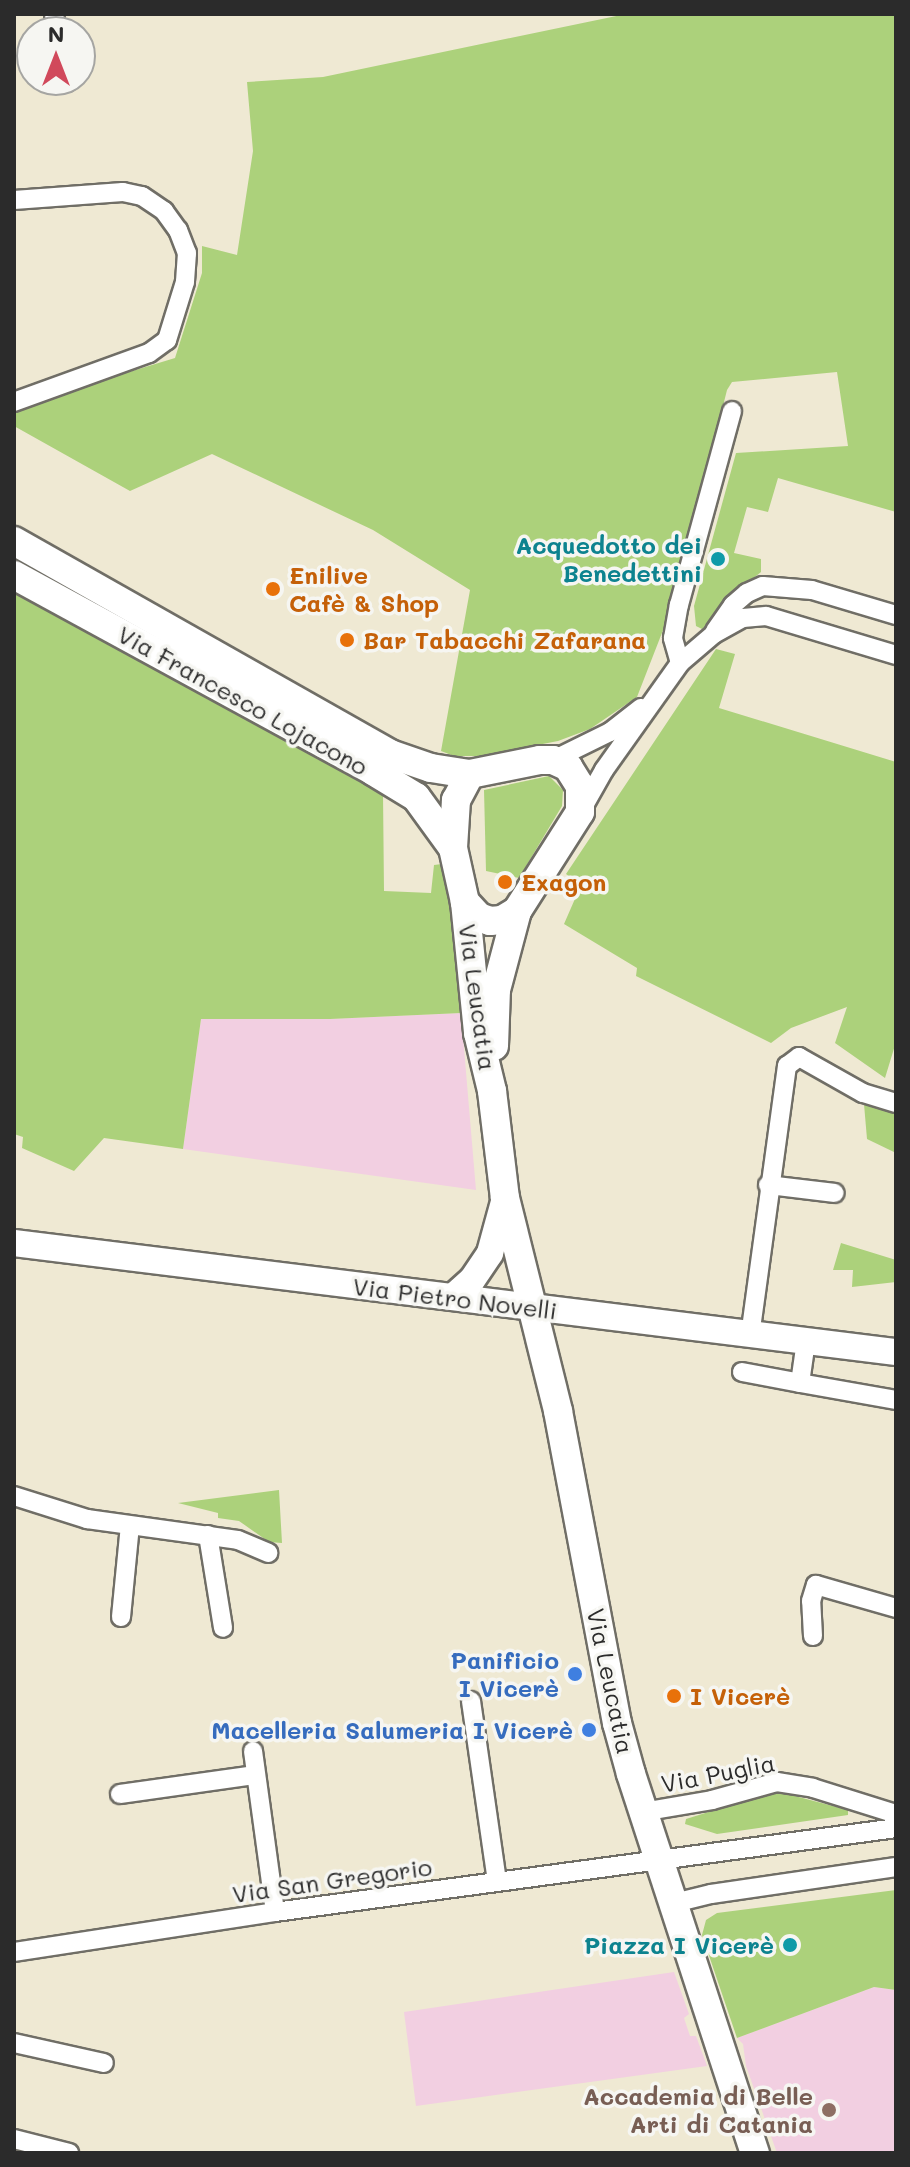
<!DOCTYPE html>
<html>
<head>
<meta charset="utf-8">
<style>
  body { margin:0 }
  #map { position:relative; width:910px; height:2167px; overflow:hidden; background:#efe9d3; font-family:Mali,sans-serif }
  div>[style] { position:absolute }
  .built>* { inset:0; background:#f2cfe1 }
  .green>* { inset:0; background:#acd17b }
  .roads { filter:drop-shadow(2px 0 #706e66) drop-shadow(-2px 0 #706e66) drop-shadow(0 2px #706e66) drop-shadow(0 -2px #706e66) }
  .street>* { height:18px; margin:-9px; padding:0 9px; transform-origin:9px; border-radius:9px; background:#fff }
  .secondary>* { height:26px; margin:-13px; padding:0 13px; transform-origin:13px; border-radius:13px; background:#fff }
  .primary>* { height:28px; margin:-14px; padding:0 14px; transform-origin:14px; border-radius:14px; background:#fff }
  .dots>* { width:22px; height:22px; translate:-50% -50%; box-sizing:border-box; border:4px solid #f6f6f2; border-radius:50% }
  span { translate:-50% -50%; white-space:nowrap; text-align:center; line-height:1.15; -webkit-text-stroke:7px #f6f6f2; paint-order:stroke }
  .culture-label { font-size:24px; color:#0d838f; font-weight:700 }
  .right { translate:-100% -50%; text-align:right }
  .food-label { font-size:24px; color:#c56008; font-weight:700 }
  .left { translate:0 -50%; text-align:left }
  .street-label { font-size:24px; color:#2b2b2b }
  .shop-label { font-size:24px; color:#366cbe; font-weight:700 }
  .education-label { font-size:24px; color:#785e54; font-weight:700 }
  .frame { position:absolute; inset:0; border:16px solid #2b2b2b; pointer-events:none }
  .north { position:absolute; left:16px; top:16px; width:80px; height:80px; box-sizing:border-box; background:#f6f6f2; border:2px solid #a5a5a2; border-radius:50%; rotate:0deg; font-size:22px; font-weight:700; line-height:32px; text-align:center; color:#2b2b2b }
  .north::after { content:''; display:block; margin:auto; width:28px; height:36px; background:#d1495b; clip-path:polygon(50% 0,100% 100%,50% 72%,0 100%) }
</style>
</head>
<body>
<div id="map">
  <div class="built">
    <i style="clip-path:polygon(461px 1013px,476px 1190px,183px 1149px,201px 1019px,330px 1019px)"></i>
    <i style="clip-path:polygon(674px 1972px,689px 2014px,684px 2018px,690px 2036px,696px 2036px,707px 2066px,416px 2106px,404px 2012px)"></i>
    <i style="clip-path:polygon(874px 1987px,896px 1990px,896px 2153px,777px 2153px,746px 2066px,743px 2044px,737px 2038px)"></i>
  </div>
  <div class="green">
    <i style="clip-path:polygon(626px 14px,896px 14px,896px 512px,778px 478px,768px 512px,747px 507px,734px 553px,761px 559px,761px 572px,729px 598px,709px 624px,702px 629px,696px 626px,694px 606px,736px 453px,848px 446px,837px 372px,732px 382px,727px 390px,674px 602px,637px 697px,590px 729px,558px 741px,482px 756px,454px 756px,441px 751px,470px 590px,373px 530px,212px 454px,130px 491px,14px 426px,14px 407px,175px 358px,202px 273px,202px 246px,237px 255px,253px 151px,247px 82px,323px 77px)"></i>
    <i style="clip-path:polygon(14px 592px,383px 793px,384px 891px,431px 893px,434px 865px,442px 864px,448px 886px,461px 1013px,330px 1019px,201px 1019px,183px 1149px,104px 1138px,74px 1171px,22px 1148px,23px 1137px,14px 1134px)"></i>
    <i style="clip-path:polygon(716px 649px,735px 654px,719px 708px,896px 762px,896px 1042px,885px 1078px,835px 1043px,847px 1007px,791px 1028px,771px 1043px,636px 976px,637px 968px,564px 924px,581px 885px,566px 874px)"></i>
    <i style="clip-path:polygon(549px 776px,563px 790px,562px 806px,519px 878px,486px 871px,484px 790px)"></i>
    <i style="clip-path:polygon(864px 1104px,896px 1113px,896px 1153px,867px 1139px)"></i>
    <i style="clip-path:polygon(841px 1243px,896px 1260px,896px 1282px,852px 1287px,853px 1270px,833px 1270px)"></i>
    <i style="clip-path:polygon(279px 1490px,282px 1543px,269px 1542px,239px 1521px,218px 1518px,218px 1513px,178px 1503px)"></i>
    <i style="clip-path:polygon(776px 1791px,848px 1810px,848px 1815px,717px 1834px,685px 1824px,686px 1819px)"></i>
    <i style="clip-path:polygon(896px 1890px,896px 1990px,874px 1987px,737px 2038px,702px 1935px,706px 1920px,717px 1913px)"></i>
  </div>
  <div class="roads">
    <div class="street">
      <i style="left:54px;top:14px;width:18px;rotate:81deg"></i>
      <i style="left:67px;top:80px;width:2px;rotate:90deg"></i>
      <i style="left:14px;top:200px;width:109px;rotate:-4.2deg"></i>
      <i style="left:123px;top:192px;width:19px;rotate:12deg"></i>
      <i style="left:142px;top:196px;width:27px;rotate:34deg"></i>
      <i style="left:164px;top:211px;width:24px;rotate:54deg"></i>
      <i style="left:178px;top:230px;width:25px;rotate:69deg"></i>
      <i style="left:187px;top:253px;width:29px;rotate:94deg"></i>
      <i style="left:185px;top:282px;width:61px;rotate:107.2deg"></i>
      <i style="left:167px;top:340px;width:22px;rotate:144deg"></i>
      <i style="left:149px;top:353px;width:144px;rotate:160.1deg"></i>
      <i style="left:715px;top:631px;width:32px;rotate:-55deg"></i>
      <i style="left:733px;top:605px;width:18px;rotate:-41deg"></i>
      <i style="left:747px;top:593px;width:17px;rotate:-24deg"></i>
      <i style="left:763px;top:586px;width:49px;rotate:4.7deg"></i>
      <i style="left:812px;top:590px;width:88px;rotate:16.6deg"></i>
      <i style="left:680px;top:663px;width:26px;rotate:-106deg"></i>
      <i style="left:673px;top:638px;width:34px;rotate:-80deg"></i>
      <i style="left:679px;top:605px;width:201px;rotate:-74.7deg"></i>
      <i style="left:553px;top:760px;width:64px;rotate:-26.2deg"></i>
      <i style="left:610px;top:732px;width:39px;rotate:-38deg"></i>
      <i style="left:582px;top:809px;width:45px;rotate:-60.6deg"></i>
      <i style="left:604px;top:770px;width:131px;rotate:-54.6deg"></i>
      <i style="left:680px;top:663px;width:45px;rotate:-40.5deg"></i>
      <i style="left:714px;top:634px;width:33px;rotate:-29deg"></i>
      <i style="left:743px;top:618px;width:23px;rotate:-5deg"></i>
      <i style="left:766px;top:616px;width:136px;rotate:16.7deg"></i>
      <i style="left:768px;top:1185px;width:67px;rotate:6.8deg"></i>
      <i style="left:750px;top:1336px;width:273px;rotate:-82.2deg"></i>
      <i style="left:787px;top:1066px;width:15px;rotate:-37deg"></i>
      <i style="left:799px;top:1057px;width:73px;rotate:29.4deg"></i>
      <i style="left:863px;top:1093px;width:34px;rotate:17deg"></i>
      <i style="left:806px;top:1341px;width:42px;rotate:98.1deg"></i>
      <i style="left:800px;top:1383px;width:97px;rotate:10deg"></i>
      <i style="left:742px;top:1372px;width:59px;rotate:10.7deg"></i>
      <i style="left:14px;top:1496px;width:77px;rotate:17.5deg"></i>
      <i style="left:87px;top:1519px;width:152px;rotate:7.9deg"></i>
      <i style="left:238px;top:1540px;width:33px;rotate:23deg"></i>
      <i style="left:208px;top:1535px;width:94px;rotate:80.8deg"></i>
      <i style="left:121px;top:1617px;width:91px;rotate:-84.4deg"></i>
      <i style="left:813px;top:1636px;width:35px;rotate:-93deg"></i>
      <i style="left:811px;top:1601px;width:17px;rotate:-73deg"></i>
      <i style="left:816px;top:1585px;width:83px;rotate:16deg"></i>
      <i style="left:471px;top:1701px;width:182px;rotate:81.8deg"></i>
      <i style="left:253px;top:1751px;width:162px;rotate:82.2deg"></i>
      <i style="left:120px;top:1794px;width:137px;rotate:-8deg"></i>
      <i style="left:642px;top:1812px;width:71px;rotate:-9.7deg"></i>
      <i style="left:712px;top:1800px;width:67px;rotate:-15.5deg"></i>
      <i style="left:777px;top:1782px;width:36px;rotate:9deg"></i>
      <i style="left:813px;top:1788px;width:87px;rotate:17.4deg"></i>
      <i style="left:670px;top:1904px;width:42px;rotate:-13.7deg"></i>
      <i style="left:711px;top:1894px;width:187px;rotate:-8.3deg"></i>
      <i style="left:14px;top:1952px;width:264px;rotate:-8.7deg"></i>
      <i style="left:275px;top:1912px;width:627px;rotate:-7.7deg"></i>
      <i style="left:14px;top:2043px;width:92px;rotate:12.5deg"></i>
      <i style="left:14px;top:2139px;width:57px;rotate:14.3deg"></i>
    </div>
    <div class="secondary">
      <i style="left:14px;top:1243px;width:889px;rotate:7.05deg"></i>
      <i style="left:454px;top:1296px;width:24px;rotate:-42deg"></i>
      <i style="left:472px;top:1280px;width:32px;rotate:-56deg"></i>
      <i style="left:490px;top:1253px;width:57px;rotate:-74.7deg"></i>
    </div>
    <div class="primary">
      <i style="left:14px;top:541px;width:432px;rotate:29.5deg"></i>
      <i style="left:390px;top:754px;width:43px;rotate:18.9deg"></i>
      <i style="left:431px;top:768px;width:39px;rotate:9deg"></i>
      <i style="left:470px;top:774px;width:71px;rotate:-11.3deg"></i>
      <i style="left:540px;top:760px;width:13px"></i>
      <i style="left:553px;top:760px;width:17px;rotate:25deg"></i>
      <i style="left:568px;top:767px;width:22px;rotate:58deg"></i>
      <i style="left:580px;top:786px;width:26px;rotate:90deg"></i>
      <i style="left:580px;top:812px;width:117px;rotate:122.5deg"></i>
      <i style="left:517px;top:911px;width:17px;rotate:149deg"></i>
      <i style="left:502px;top:920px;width:12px;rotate:175deg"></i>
      <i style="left:490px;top:921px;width:12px;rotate:-160deg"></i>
      <i style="left:479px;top:917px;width:21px;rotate:-133deg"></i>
      <i style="left:14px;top:575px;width:409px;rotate:28.6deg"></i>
      <i style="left:373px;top:771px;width:50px;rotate:31.2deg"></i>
      <i style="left:416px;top:797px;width:63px;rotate:54deg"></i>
      <i style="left:470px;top:774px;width:30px;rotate:118deg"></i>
      <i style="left:456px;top:800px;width:48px;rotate:93.6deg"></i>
      <i style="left:453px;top:848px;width:55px;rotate:77.5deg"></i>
      <i style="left:465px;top:902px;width:132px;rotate:84.3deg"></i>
      <i style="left:478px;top:1033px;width:60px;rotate:76.4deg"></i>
      <i style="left:492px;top:1091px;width:108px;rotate:83.1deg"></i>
      <i style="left:505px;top:1198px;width:219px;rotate:76deg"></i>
      <i style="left:558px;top:1411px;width:318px;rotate:79.3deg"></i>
      <i style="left:617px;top:1723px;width:53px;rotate:74.6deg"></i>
      <i style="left:631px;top:1774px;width:399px;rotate:71.9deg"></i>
      <i style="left:494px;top:1046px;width:56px;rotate:-88deg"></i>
      <i style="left:496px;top:990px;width:82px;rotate:-75.1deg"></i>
    </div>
  </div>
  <div class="dots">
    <i style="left:718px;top:559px;background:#0f9aa8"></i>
    <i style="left:273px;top:589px;background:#e8710a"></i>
    <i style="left:347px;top:640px;background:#e8710a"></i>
    <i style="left:505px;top:882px;background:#e8710a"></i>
    <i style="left:575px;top:1674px;background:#3f7fe0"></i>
    <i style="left:674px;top:1696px;background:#e8710a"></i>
    <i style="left:589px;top:1730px;background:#3f7fe0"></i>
    <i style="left:790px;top:1945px;background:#0f9aa8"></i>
    <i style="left:829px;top:2110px;background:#8d6e63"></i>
  </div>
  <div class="culture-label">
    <span class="right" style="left:702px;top:559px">Acquedotto dei<br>Benedettini</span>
    <span class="right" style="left:774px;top:1945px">Piazza I Vicerè</span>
  </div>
  <div class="food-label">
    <span class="left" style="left:289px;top:589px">Enilive<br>Cafè &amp; Shop</span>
    <span class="left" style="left:363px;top:640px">Bar Tabacchi Zafarana</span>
    <span class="left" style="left:521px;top:882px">Exagon</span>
    <span class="left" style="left:690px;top:1696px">I Vicerè</span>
  </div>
  <div class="street-label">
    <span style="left:243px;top:700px;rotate:29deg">Via Francesco Lojacono</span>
    <span style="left:478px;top:997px;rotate:82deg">Via Leucatia</span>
    <span style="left:455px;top:1298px;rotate:7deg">Via Pietro Novelli</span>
    <span style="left:611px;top:1681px;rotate:78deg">Via Leucatia</span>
    <span style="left:718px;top:1773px;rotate:-11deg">Via Puglia</span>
    <span style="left:332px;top:1880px;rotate:-8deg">Via San Gregorio</span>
  </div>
  <div class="shop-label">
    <span class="right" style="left:559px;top:1674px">Panificio<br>I Vicerè</span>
    <span class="right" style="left:573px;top:1730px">Macelleria Salumeria I Vicerè</span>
  </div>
  <div class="education-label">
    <span class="right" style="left:813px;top:2110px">Accademia di Belle<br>Arti di Catania</span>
  </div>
  <div class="frame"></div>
  <div class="north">N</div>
</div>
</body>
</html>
